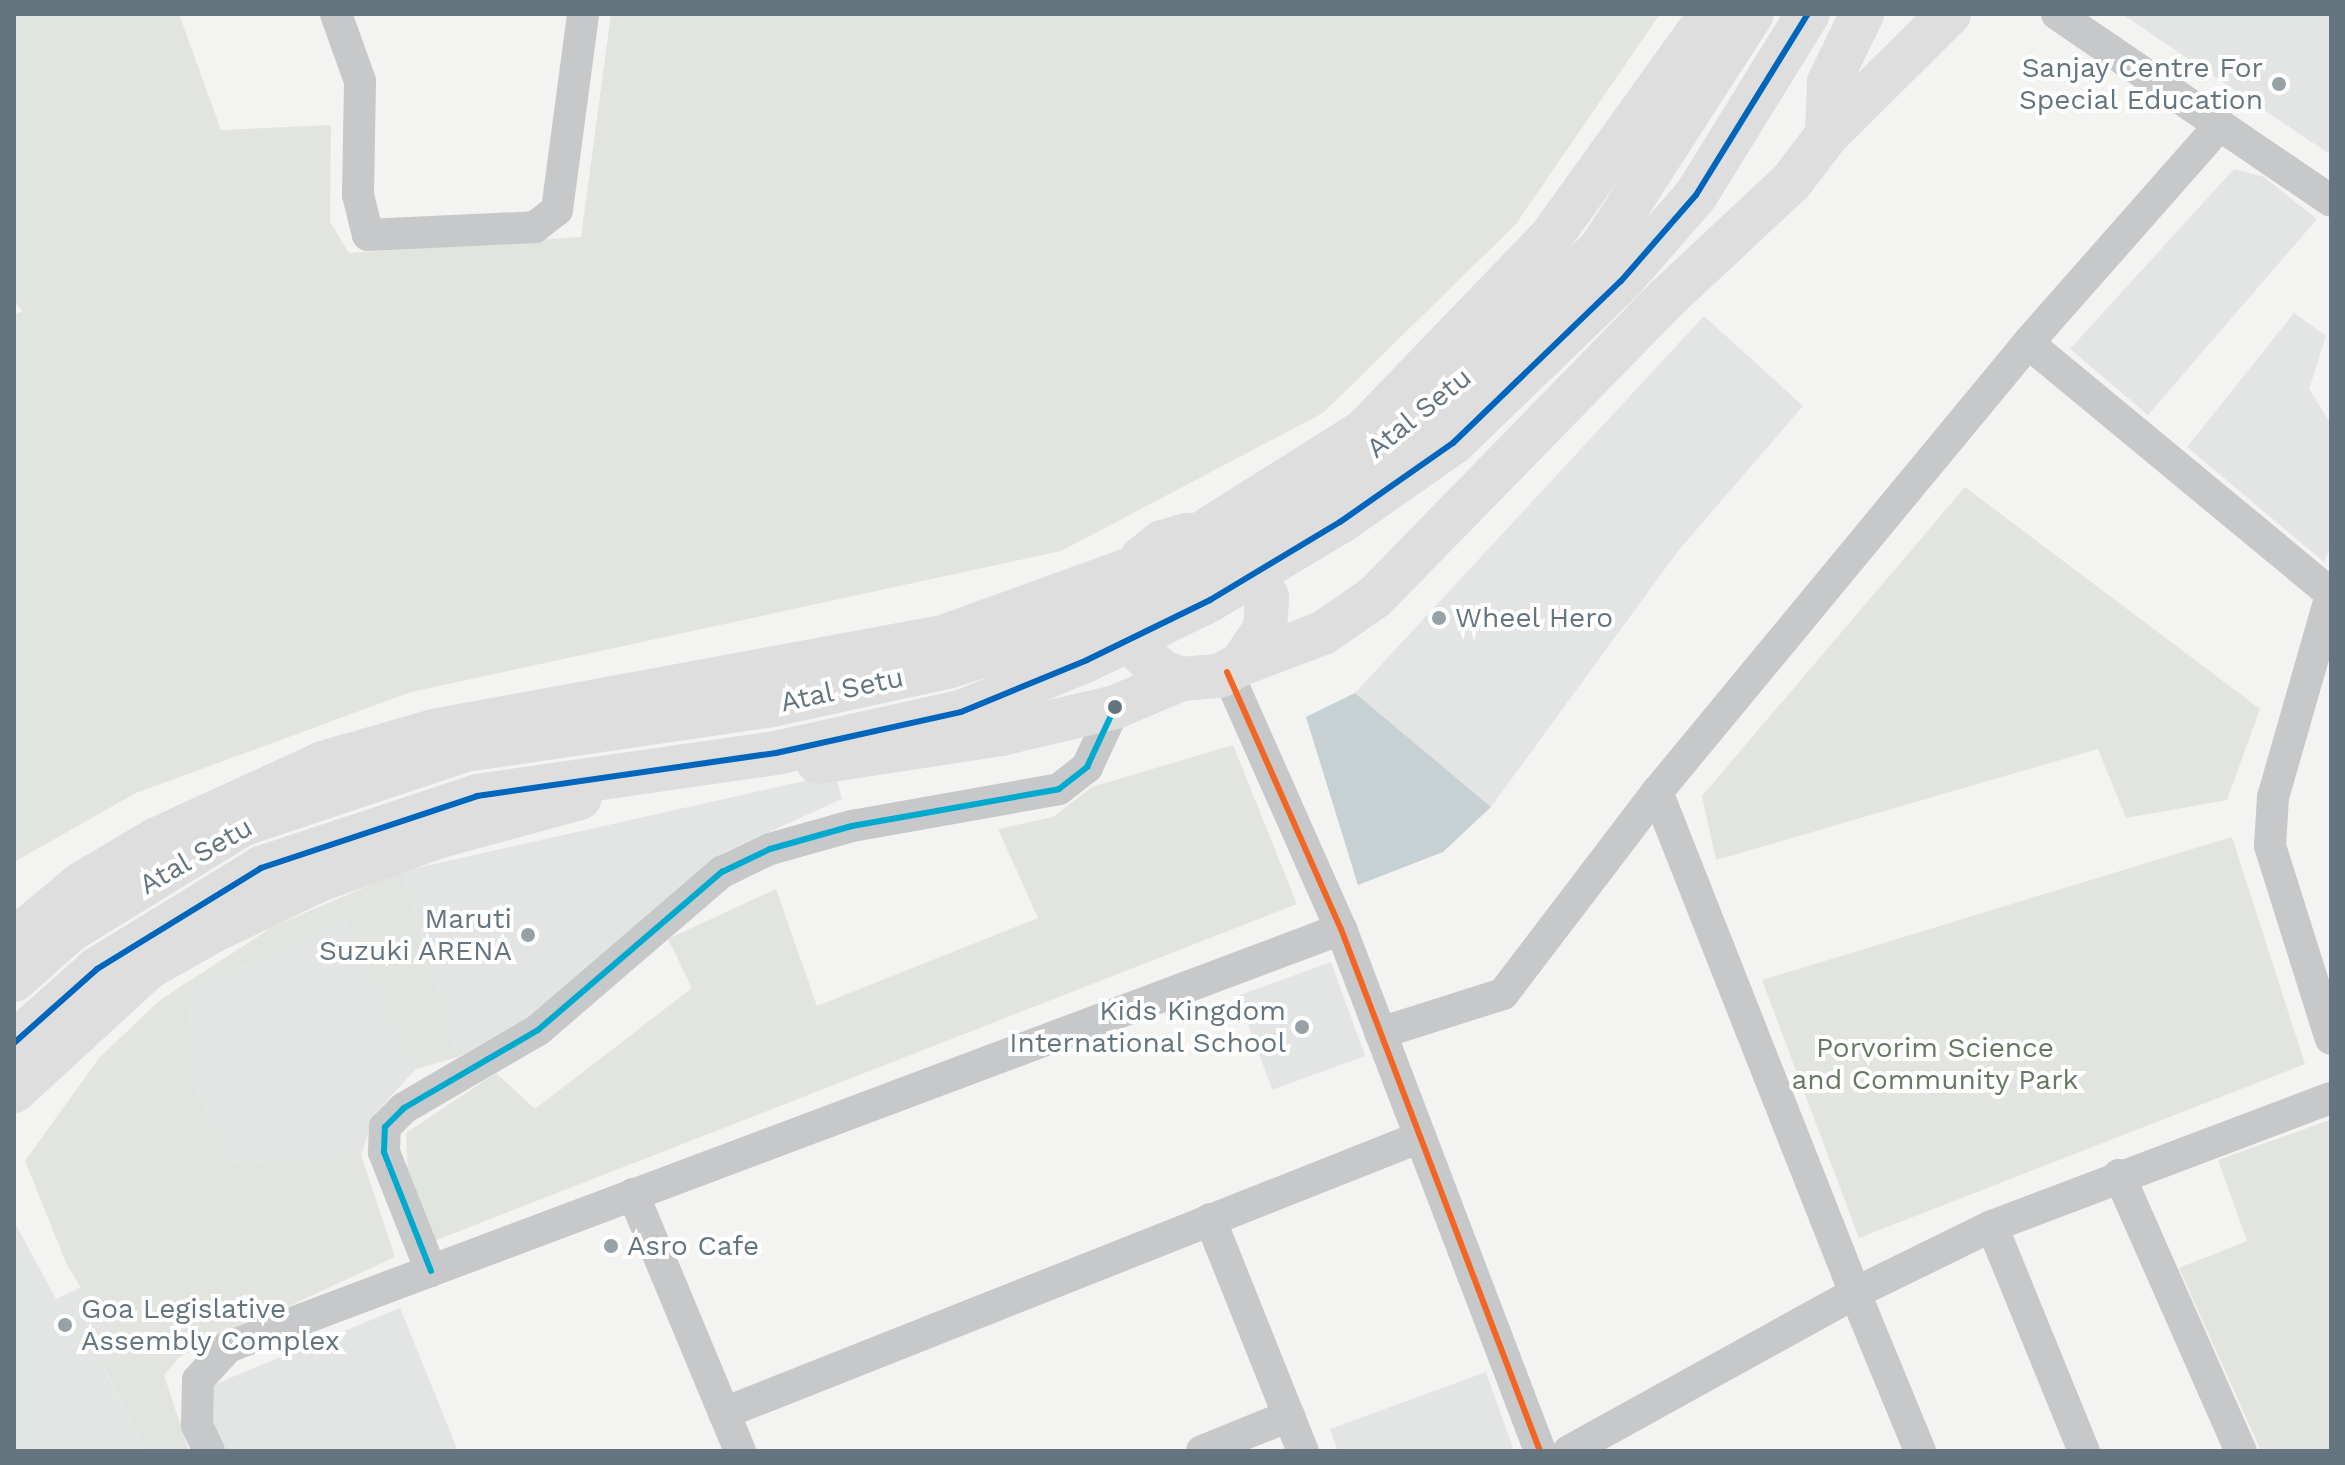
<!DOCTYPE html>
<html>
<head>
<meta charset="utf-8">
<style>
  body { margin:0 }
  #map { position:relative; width:2345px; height:1465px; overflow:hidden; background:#f3f3f1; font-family:"Work Sans",sans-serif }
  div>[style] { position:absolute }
  .built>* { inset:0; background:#e3e5e4; transform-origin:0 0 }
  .green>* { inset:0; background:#e2e5df }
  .water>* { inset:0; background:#c7d0d2 }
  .street>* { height:32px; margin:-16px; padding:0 16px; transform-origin:16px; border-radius:16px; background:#c7c8c9 }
  .secondary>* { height:44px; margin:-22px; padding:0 22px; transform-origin:22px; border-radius:22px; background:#dddedd }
  .primary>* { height:44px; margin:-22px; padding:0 22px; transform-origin:22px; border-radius:22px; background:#dddedd }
  .highway>* { height:44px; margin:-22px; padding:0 22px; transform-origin:22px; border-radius:22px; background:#dddedd }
  .bus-1>* { height:6px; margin:-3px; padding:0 3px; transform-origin:3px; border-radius:3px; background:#f26522 }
  .bus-2>* { height:6px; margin:-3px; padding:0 3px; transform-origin:3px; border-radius:3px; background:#0065bd }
  .bus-3>* { height:6px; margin:-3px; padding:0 3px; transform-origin:3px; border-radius:3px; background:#00a9ce }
  .dots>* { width:22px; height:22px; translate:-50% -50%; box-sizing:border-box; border:4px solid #fff; border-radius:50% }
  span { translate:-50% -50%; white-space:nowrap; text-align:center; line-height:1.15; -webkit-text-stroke:8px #fff; paint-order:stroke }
  .poi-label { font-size:28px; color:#657580 }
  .right { translate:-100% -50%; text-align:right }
  .left { translate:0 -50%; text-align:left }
  .street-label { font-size:28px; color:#657580 }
  .park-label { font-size:28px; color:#687863 }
  .frame { position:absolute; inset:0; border:16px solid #657580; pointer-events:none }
</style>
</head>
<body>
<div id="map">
  <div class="built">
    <i style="clip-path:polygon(2122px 14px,2331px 14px,2331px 155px)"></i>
    <i style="clip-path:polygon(2234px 169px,2264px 177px,2317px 219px,2148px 415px,2070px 349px)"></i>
    <i style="clip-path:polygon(2294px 313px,2326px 336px,2309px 389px,2331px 424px,2331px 545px,2324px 562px,2187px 447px)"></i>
    <i style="clip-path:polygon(1704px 316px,1803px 406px,1678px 551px,1491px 807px,1355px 693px)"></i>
    <i style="clip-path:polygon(835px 774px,842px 799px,725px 852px,563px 999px,458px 1057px,403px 871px)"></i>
    <i style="clip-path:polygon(344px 919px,416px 1069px,374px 1115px,361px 1155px,230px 1162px,183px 1058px,195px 989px)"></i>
    <i style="left:1331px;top:962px;width:100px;height:99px;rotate:70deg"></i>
    <i style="clip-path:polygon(14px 1221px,56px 1299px,95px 1281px,128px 1350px,102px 1365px,146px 1451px,14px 1451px)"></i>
    <i style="clip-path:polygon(400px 1308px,458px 1451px,223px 1451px,210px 1423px,213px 1385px)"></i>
    <i style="clip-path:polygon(1486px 1372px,1514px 1451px,1338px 1451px,1330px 1429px)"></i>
  </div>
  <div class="green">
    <i style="clip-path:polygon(14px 14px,179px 14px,221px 130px,331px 125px,330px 222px,349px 253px,581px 237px,611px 14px,1660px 14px,1516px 224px,1323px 413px,1061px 551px,411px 692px,136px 793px,14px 862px,14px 315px,22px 311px,14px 301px)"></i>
    <i style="clip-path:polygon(1965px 487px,2260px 709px,2227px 800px,2126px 818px,2098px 749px,1716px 860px,1702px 796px)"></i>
    <i style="clip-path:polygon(1233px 745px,1297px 904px,434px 1241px,408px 1176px,406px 1133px,496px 1073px,535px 1109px,692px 988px,668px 939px,776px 889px,817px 1006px,1038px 918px,998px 829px,1053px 817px,1092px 787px)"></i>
    <i style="clip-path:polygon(2232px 837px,2305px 1064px,1859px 1238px,1762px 980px)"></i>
    <i style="clip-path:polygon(403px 871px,458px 1057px,416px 1069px,344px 919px,195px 989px,183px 1058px,230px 1162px,361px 1155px,395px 1257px,181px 1356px,164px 1375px,189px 1451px,146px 1451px,102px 1364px,120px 1352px,67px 1265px,25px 1161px,99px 1058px,160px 1000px,274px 926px)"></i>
    <i style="clip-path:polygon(2330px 1120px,2331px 1451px,2261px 1451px,2179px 1268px,2247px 1241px,2218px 1160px)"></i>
  </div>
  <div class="water">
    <i style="clip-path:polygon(1355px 693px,1491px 807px,1443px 852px,1358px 885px,1306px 717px)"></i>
  </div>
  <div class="street">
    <i style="left:336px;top:14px;width:71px;rotate:70.3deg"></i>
    <i style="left:360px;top:81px;width:114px;rotate:91deg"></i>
    <i style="left:358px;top:195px;width:41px;rotate:76deg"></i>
    <i style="left:368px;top:235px;width:167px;rotate:-2.7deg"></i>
    <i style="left:535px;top:227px;width:28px;rotate:-38deg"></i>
    <i style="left:557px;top:210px;width:198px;rotate:-82.4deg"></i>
    <i style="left:2057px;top:14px;width:332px;rotate:34.3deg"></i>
    <i style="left:2220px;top:125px;width:290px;rotate:131.4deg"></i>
    <i style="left:2028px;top:343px;width:393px;rotate:39.6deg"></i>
    <i style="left:2331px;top:595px;width:210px;rotate:106deg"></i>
    <i style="left:2273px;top:797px;width:49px;rotate:93.5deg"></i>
    <i style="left:2270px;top:846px;width:202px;rotate:72.5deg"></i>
    <i style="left:1227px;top:672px;width:281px;rotate:66.1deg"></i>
    <i style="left:1341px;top:929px;width:559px;rotate:69.13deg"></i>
    <i style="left:1380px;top:1033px;width:129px;rotate:-17.6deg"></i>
    <i style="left:1503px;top:994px;width:254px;rotate:-52.7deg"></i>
    <i style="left:1657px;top:792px;width:582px;rotate:-50.43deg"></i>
    <i style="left:2119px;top:1175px;width:302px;rotate:66.2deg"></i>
    <i style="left:633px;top:1194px;width:278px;rotate:67.4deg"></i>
    <i style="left:1210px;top:1219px;width:250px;rotate:68.2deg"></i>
    <i style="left:1992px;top:1226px;width:362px;rotate:-20.7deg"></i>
    <i style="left:431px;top:1271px;width:128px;rotate:-111.6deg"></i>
    <i style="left:384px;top:1152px;width:25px;rotate:-88deg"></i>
    <i style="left:385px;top:1127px;width:27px;rotate:-45deg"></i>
    <i style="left:404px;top:1108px;width:155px;rotate:-30.2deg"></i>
    <i style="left:538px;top:1030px;width:243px;rotate:-40.7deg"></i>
    <i style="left:722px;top:872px;width:53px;rotate:-25.6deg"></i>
    <i style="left:770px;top:849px;width:85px;rotate:-15.7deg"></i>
    <i style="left:852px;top:826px;width:210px;rotate:-10.1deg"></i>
    <i style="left:1059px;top:789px;width:36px;rotate:-38deg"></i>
    <i style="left:1087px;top:767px;width:66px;rotate:-65deg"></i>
    <i style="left:724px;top:1413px;width:746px;rotate:-21.62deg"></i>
    <i style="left:209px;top:1451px;width:29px;rotate:-115deg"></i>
    <i style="left:197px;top:1425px;width:45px;rotate:-88.7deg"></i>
    <i style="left:198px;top:1380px;width:45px;rotate:-47.7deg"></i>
    <i style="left:228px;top:1347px;width:1189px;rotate:-20.58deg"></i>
    <i style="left:1202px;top:1451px;width:94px;rotate:-21.9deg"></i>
    <i style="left:1569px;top:1451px;width:327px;rotate:-28.9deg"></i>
    <i style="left:1855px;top:1293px;width:539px;rotate:-111.56deg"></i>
    <i style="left:1920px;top:1451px;width:171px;rotate:-112.4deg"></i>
    <i style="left:1855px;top:1293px;width:153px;rotate:-26.1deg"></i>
    <i style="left:1992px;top:1226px;width:243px;rotate:67.8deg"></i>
  </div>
  <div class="secondary">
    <i style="left:1827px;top:135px;width:53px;rotate:-87.8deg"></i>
    <i style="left:1829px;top:82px;width:76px;rotate:-64.1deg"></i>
  </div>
  <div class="primary">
    <i style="left:1199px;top:535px;width:195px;rotate:-32.2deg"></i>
    <i style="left:1364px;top:431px;width:268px;rotate:-46.1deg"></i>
    <i style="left:1550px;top:238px;width:276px;rotate:-54.3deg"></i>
    <i style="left:1241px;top:664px;width:88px;rotate:-20.7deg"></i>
    <i style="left:1323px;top:633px;width:63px;rotate:-34.7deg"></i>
    <i style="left:1375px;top:597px;width:419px;rotate:-45.7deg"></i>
    <i style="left:1668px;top:297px;width:168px;rotate:-43.1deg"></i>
    <i style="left:1791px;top:182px;width:59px;rotate:-52.5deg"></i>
    <i style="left:1827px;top:135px;width:172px;rotate:-44.8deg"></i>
    <i style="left:818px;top:762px;width:185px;rotate:-8.7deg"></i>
    <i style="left:1001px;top:734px;width:117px;rotate:-13.3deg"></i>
    <i style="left:1115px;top:707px;width:73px;rotate:-22.7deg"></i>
    <i style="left:1182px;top:679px;width:37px;rotate:-5deg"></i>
    <i style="left:1219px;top:676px;width:25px;rotate:-29deg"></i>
    <i style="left:1241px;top:664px;width:42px;rotate:-55.6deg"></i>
    <i style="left:1265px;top:629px;width:32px;rotate:-86deg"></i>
    <i style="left:1267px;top:597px;width:49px;rotate:-118.1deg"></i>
    <i style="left:1244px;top:554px;width:32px;rotate:-150deg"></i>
    <i style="left:1216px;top:538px;width:29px;rotate:-174deg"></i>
    <i style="left:1187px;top:535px;width:26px;rotate:164deg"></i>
    <i style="left:1162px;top:542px;width:26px;rotate:141deg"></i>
    <i style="left:1142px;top:558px;width:32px;rotate:120deg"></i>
    <i style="left:1126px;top:586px;width:20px;rotate:99deg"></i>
    <i style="left:1123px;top:606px;width:40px;rotate:75.6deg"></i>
    <i style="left:1133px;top:645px;width:40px;rotate:43deg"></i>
    <i style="left:1162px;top:672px;width:21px;rotate:19deg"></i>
    <i style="left:14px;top:940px;width:87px;rotate:-39.9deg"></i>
    <i style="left:81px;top:884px;width:86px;rotate:-30.7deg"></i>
    <i style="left:155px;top:840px;width:185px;rotate:-24.6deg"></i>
    <i style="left:323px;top:763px;width:116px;rotate:-16.1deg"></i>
    <i style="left:434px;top:731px;width:518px;rotate:-10.46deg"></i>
    <i style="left:943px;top:637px;width:203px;rotate:-19.9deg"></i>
    <i style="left:14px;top:1091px;width:183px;rotate:-42.6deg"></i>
    <i style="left:149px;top:967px;width:71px;rotate:-29.4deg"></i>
    <i style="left:211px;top:932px;width:120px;rotate:-25.7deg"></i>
    <i style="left:319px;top:880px;width:126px;rotate:-20deg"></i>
    <i style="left:437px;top:837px;width:148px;rotate:-15.3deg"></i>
  </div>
  <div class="highway">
    <i style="left:14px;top:980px;width:74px;rotate:-41.7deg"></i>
    <i style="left:69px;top:931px;width:202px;rotate:-31.6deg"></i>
    <i style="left:241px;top:825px;width:236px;rotate:-18.5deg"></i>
    <i style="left:465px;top:750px;width:305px;rotate:-8.3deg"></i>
    <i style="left:767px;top:706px;width:184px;rotate:-12.2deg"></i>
    <i style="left:947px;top:667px;width:127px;rotate:-17.9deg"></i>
    <i style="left:1068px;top:628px;width:132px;rotate:-25deg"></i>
    <i style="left:1188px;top:572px;width:157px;rotate:-32deg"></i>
    <i style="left:1321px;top:489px;width:135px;rotate:-35.3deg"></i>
    <i style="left:1431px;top:411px;width:236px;rotate:-43.8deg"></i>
    <i style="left:1601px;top:248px;width:278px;rotate:-57.2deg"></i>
    <i style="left:14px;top:1043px;width:111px;rotate:-41.7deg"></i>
    <i style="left:97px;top:969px;width:193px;rotate:-31.6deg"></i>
    <i style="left:261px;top:868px;width:228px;rotate:-18.4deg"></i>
    <i style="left:477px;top:796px;width:302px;rotate:-8.2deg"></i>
    <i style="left:776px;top:753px;width:189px;rotate:-12.5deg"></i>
    <i style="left:961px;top:712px;width:136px;rotate:-22.4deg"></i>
    <i style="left:1087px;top:660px;width:137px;rotate:-26deg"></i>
    <i style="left:1210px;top:600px;width:152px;rotate:-31deg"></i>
    <i style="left:1340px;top:522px;width:138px;rotate:-35deg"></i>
    <i style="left:1453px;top:443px;width:233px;rotate:-44deg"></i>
    <i style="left:1621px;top:281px;width:114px;rotate:-48.9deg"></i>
    <i style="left:1696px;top:195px;width:213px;rotate:-58.3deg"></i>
  </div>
  <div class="bus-1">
    <i style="left:1227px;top:672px;width:281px;rotate:66.1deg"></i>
    <i style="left:1341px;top:929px;width:559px;rotate:69.13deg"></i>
  </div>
  <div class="bus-2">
    <i style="left:14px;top:1043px;width:111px;rotate:-41.7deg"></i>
    <i style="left:97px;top:969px;width:193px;rotate:-31.6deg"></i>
    <i style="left:261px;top:868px;width:228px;rotate:-18.4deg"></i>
    <i style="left:477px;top:796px;width:302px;rotate:-8.2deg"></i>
    <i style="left:776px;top:753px;width:189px;rotate:-12.5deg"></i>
    <i style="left:961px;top:712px;width:136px;rotate:-22.4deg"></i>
    <i style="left:1087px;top:660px;width:137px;rotate:-26deg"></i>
    <i style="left:1210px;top:600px;width:152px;rotate:-31deg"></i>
    <i style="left:1340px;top:522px;width:138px;rotate:-35deg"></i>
    <i style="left:1453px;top:443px;width:233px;rotate:-44deg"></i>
    <i style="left:1621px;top:281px;width:114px;rotate:-48.9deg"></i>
    <i style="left:1696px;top:195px;width:213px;rotate:-58.3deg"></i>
  </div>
  <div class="bus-3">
    <i style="left:431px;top:1271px;width:128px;rotate:-111.6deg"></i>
    <i style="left:384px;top:1152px;width:25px;rotate:-88deg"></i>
    <i style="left:385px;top:1127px;width:27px;rotate:-45deg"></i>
    <i style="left:404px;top:1108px;width:155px;rotate:-30.2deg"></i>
    <i style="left:538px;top:1030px;width:243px;rotate:-40.7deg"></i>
    <i style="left:722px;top:872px;width:53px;rotate:-25.6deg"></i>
    <i style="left:770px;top:849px;width:85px;rotate:-15.7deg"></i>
    <i style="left:852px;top:826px;width:210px;rotate:-10.1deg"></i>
    <i style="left:1059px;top:789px;width:36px;rotate:-38deg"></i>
    <i style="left:1087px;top:767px;width:66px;rotate:-65deg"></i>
  </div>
  <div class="dots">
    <i style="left:2279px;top:84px;background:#97a1a8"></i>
    <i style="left:1439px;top:618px;background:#97a1a8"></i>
    <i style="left:1115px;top:707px;background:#657580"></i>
    <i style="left:528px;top:935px;background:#97a1a8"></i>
    <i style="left:1302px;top:1027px;background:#97a1a8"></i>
    <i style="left:611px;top:1246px;background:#97a1a8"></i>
    <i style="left:65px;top:1325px;background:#97a1a8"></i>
  </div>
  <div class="poi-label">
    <span class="right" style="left:2263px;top:84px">Sanjay Centre For<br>Special Education</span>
    <span class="left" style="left:1455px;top:618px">Wheel Hero</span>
    <span class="right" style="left:512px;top:935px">Maruti<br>Suzuki ARENA</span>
    <span class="right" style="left:1286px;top:1027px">Kids Kingdom<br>International School</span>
    <span class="left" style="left:627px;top:1246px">Asro Cafe</span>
    <span class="left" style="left:81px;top:1325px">Goa Legislative<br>Assembly Complex</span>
  </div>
  <div class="street-label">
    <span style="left:1419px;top:413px;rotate:-39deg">Atal Setu</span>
    <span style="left:842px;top:690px;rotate:-12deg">Atal Setu</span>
    <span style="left:196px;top:856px;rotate:-30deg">Atal Setu</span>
  </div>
  <div class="park-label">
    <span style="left:1935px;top:1064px">Porvorim Science<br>and Community Park</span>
  </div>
  <div class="frame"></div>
</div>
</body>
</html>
